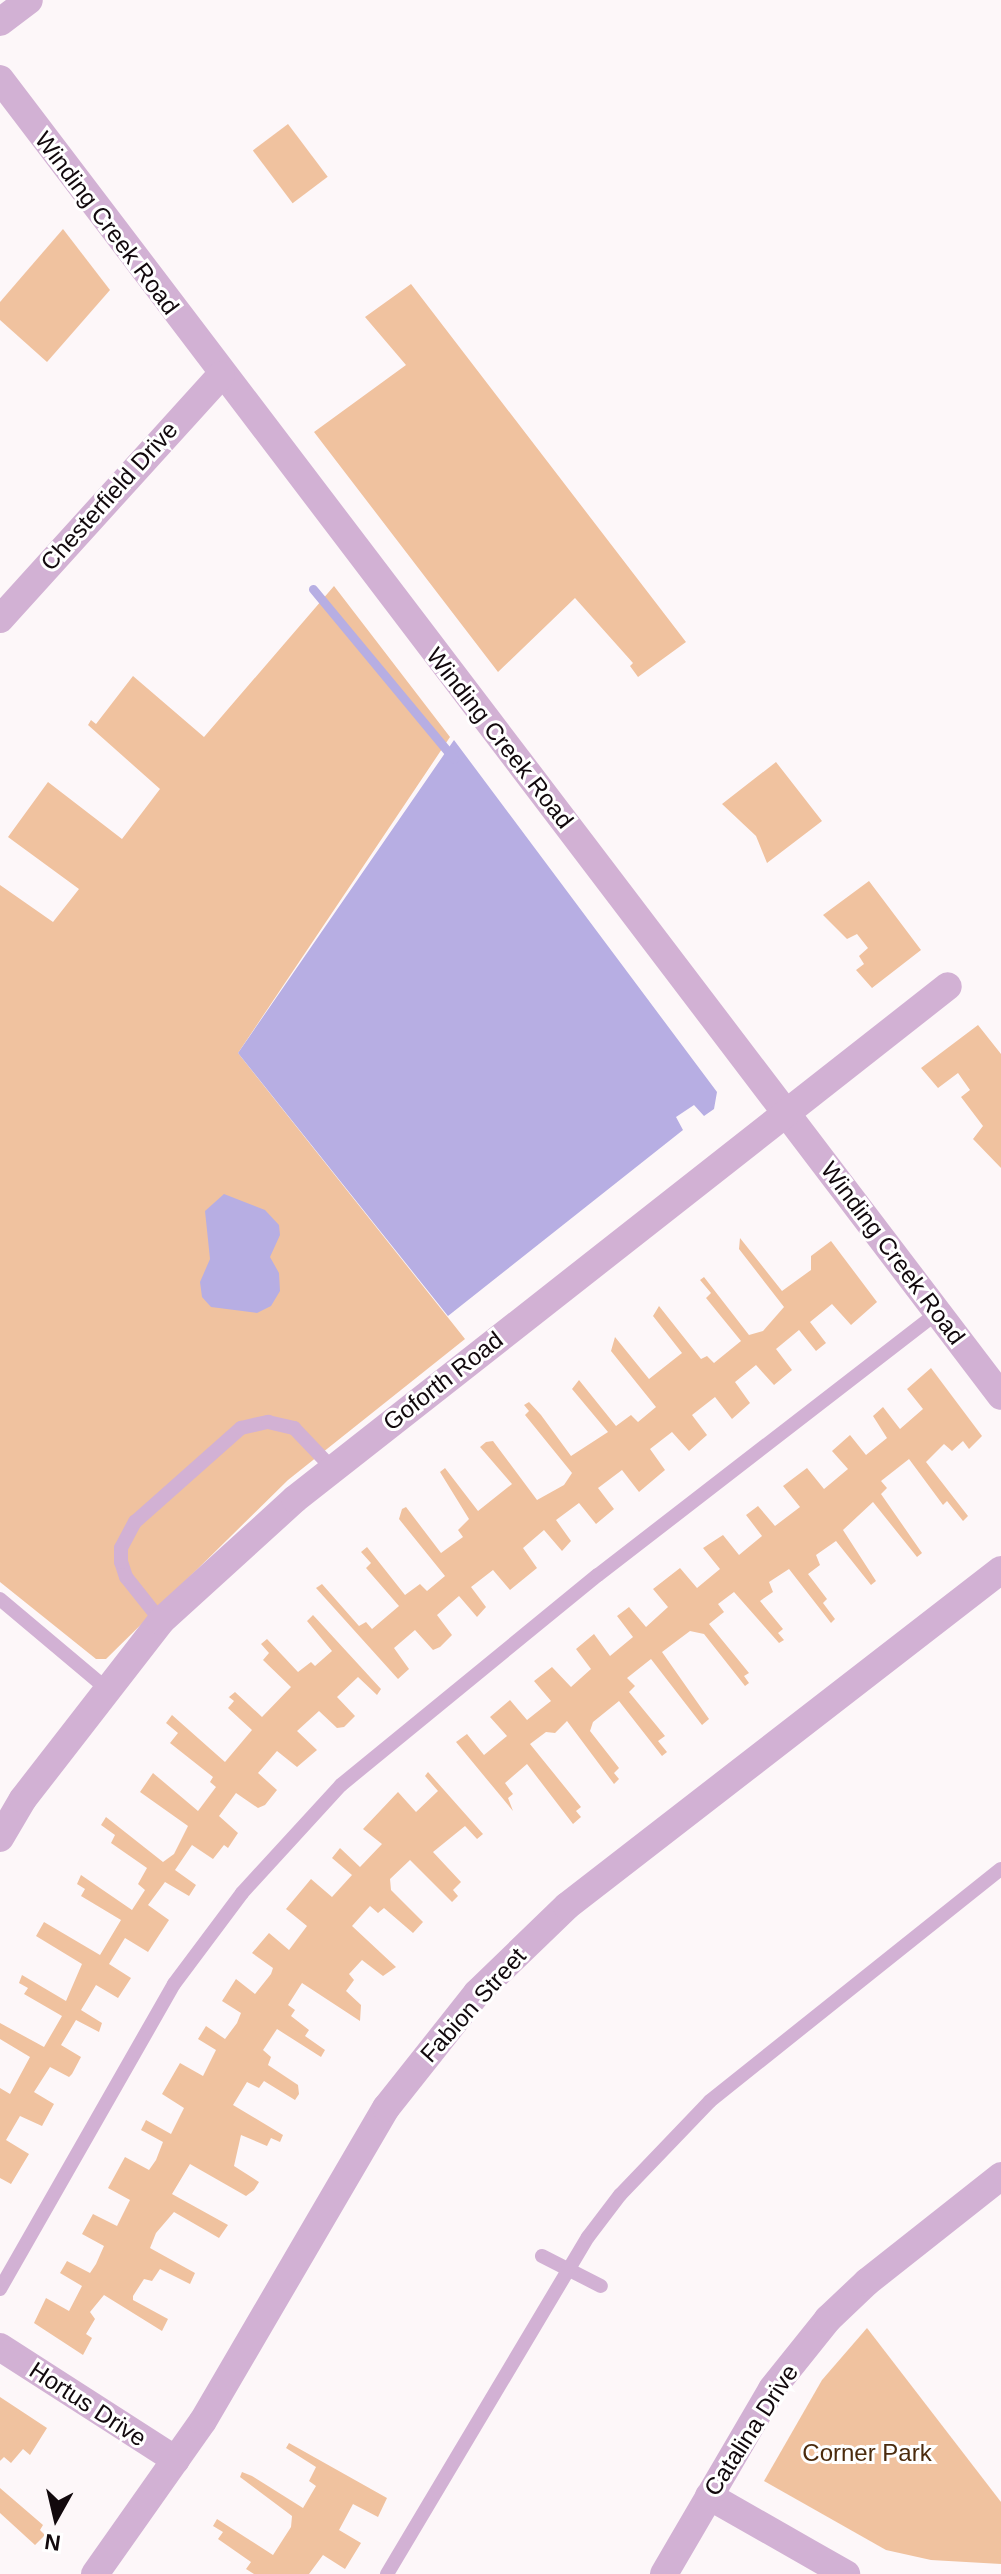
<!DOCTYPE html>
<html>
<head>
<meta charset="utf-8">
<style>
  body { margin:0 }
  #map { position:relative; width:1001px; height:2574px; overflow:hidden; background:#fdf7f9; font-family:Arial,sans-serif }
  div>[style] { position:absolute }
  .green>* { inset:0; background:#f0c29f; transform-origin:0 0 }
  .water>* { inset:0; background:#b7aee3 }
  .stream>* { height:9px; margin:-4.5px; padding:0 4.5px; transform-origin:4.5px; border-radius:4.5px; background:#b7aee3 }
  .lane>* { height:14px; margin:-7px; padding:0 7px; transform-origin:7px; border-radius:7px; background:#d2b1d4 }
  .street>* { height:28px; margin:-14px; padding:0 14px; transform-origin:14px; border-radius:14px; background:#d2b1d4 }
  span { translate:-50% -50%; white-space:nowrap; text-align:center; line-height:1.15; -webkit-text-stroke:6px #fff; paint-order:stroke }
  .street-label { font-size:24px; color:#12090d }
  .park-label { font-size:24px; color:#4b2b0d }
  .north { position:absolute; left:16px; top:2478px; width:80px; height:80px; -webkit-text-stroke:6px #fff; paint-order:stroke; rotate:188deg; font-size:22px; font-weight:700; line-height:32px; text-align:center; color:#12090d }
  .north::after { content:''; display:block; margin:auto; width:28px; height:36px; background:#12090d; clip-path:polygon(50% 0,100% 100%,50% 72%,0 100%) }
</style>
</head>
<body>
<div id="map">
  <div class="green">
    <i style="left:288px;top:124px;width:66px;height:44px;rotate:53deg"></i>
    <i style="clip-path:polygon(63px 229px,110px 290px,47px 362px,0 320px,0 302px)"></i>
    <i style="clip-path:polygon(411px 284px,686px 642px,638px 677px,630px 666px,633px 663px,575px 598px,498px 672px,314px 432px,406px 365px,365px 317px)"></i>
    <i style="clip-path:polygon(334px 586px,450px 737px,238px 1053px,465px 1339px,288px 1480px,106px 1659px,96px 1659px,0 1582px,0 885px,53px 922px,79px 889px,8px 837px,48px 782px,122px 839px,160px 789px,88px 725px,91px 720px,96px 724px,133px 676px,204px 737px)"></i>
    <i style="clip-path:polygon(776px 762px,822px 821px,767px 863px,756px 836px,722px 804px)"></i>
    <i style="clip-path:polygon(869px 881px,921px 950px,872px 988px,856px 970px,864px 964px,859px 956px,868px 948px,857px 934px,847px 939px,823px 915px)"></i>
    <i style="clip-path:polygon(978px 1025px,1001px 1054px,1001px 1168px,973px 1139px,983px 1126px,961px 1097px,970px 1090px,958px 1073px,938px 1088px,921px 1068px)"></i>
    <i style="clip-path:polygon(740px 1238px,782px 1291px,811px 1270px,811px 1256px,831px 1241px,877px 1302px,851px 1325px,832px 1304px,810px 1322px,826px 1343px,816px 1351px,799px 1330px,776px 1349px,792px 1370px,774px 1385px,756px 1365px,735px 1382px,750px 1403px,732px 1419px,715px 1397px,692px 1415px,707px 1435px,689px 1451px,672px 1432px,650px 1449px,665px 1470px,639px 1492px,622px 1470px,598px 1488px,614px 1509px,596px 1524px,579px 1503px,556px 1520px,571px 1541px,562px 1551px,544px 1530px,523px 1548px,537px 1568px,510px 1590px,493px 1570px,471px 1587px,486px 1607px,477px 1617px,459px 1596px,437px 1615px,452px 1635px,440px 1647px,433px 1650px,415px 1630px,394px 1648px,409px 1669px,398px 1679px,316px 1588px,322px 1584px,359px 1626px,366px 1622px,372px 1629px,399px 1606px,366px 1568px,371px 1563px,361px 1552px,367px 1547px,405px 1595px,420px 1584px,427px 1591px,445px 1576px,399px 1519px,402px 1509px,406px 1507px,441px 1553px,463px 1537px,458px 1530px,469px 1519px,440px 1472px,445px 1468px,478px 1511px,512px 1484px,480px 1447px,486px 1442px,493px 1441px,537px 1500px,564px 1485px,572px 1473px,525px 1415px,529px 1411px,524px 1405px,529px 1402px,541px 1415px,571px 1456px,608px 1432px,572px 1389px,579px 1380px,616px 1426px,631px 1415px,638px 1422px,656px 1407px,611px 1351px,615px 1337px,649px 1379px,682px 1353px,653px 1316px,659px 1306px,701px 1359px,707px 1356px,714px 1363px,741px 1341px,706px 1298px,711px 1293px,700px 1280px,704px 1277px,749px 1335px,763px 1331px,784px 1307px,739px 1249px)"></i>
    <i style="clip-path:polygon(931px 1368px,982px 1436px,969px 1449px,963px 1441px,952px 1451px,944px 1444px,926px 1462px,968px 1516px,963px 1521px,947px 1501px,943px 1505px,909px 1459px,881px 1481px,887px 1488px,881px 1494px,922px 1553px,917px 1557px,873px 1502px,843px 1530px,876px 1581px,871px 1585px,836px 1541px,816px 1555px,820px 1565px,808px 1574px,827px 1599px,823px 1603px,835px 1619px,831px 1623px,789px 1569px,769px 1582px,773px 1592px,760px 1601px,783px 1629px,778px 1633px,784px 1640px,779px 1643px,734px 1592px,718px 1604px,724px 1612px,709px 1624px,749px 1673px,744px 1676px,749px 1683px,745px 1686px,704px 1634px,690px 1631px,662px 1652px,709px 1719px,702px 1725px,651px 1659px,627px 1678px,635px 1686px,629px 1692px,665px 1736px,658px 1741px,667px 1752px,662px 1756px,619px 1701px,593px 1722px,590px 1731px,619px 1768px,614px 1773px,619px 1779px,614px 1784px,567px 1721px,555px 1733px,546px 1732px,530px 1744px,581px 1807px,576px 1811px,581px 1817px,573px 1824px,527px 1764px,505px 1783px,513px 1794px,508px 1798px,513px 1811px,456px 1742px,467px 1734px,484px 1755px,507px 1736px,490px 1717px,510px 1700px,527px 1720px,551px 1701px,534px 1681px,552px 1667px,571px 1687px,591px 1669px,576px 1649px,594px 1634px,610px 1656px,633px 1637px,617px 1616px,629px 1607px,646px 1627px,668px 1607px,653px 1589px,680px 1568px,697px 1588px,720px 1569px,703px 1548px,723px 1535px,739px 1555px,762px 1536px,746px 1515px,758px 1506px,775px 1526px,800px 1507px,783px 1486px,807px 1468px,824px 1489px,848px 1469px,832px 1451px,850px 1435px,866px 1455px,887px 1438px,873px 1416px,883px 1407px,900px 1429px,923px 1409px,907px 1389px)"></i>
    <i style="clip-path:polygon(313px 1615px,381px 1689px,377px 1695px,358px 1677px,337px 1697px,355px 1716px,344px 1727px,337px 1728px,319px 1711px,297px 1731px,317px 1750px,297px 1767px,277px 1751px,258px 1773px,277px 1790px,265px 1805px,258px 1808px,236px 1793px,219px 1816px,238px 1833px,228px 1848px,224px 1845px,213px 1859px,192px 1845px,175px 1870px,196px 1885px,189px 1896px,165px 1882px,148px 1905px,169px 1920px,148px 1952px,125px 1938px,109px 1964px,131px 1978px,118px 1998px,96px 1985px,81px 2010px,102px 2023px,99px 2032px,76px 2020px,61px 2045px,81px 2057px,72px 2074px,69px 2077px,50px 2067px,34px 2092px,54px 2104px,42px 2126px,20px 2116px,6px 2140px,29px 2154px,11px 2184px,0 2178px,0 2088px,10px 2094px,30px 2057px,0 2039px,0 2023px,44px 2047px,62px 2016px,24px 1994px,28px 1988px,19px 1983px,22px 1975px,66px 2001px,82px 1964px,36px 1936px,44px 1922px,100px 1955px,121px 1920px,81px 1896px,85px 1889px,77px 1884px,81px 1875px,132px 1910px,145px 1890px,138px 1884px,147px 1868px,111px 1843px,115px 1835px,101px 1825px,106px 1817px,163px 1862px,174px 1854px,188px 1826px,140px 1792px,153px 1773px,198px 1811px,216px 1787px,210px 1782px,213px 1777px,170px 1743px,178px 1733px,166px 1723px,172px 1715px,225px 1762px,252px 1730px,228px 1708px,234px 1701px,229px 1697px,235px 1692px,262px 1717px,291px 1687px,263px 1660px,269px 1653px,261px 1644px,267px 1639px,298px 1672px,311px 1662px,315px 1666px,332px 1651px,307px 1621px)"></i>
    <i style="clip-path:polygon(428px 1772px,483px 1834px,477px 1839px,465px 1826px,433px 1852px,461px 1882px,453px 1890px,458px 1896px,452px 1902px,410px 1860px,390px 1879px,391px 1890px,423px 1922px,413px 1933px,384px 1908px,378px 1913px,370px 1906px,352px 1926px,396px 1967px,383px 1976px,362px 1960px,349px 1974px,354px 1980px,346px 1991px,361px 2005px,360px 2021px,302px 1983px,288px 2005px,295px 2010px,291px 2016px,309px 2030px,305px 2036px,325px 2050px,321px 2057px,277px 2029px,263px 2050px,271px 2057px,268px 2065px,298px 2085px,299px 2094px,295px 2100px,264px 2081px,259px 2088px,247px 2082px,233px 2105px,283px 2135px,280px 2142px,271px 2138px,267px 2146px,241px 2135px,234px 2166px,259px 2182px,254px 2190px,246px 2196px,190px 2164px,172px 2194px,228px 2225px,219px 2238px,174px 2212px,156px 2233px,150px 2248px,195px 2273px,190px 2284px,160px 2269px,152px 2281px,144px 2279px,133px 2296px,133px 2300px,168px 2319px,162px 2331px,104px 2295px,90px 2312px,95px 2319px,86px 2334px,92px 2338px,83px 2355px,34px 2323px,46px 2298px,69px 2311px,82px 2286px,60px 2273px,67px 2261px,90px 2273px,96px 2264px,104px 2246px,82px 2234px,93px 2214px,117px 2226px,130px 2200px,108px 2188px,125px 2157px,149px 2170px,156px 2160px,163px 2142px,141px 2130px,146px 2120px,171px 2134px,184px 2108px,162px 2094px,180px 2063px,203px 2076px,216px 2050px,198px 2039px,206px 2026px,225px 2039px,237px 2023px,241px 2013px,222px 2001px,236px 1979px,255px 1994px,271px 1974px,273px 1968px,252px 1953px,269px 1933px,289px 1950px,307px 1926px,286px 1909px,311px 1879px,332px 1897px,352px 1875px,332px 1858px,340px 1848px,360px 1867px,382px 1844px,363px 1829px,398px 1792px,416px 1812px,438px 1791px,425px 1776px)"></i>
    <i style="clip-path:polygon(867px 2328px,1001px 2502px,1001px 2564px,931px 2560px,886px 2550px,764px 2481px,822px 2380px)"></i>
    <i style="clip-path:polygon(0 2397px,47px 2428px,30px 2455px,23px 2449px,11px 2463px,4px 2457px,0 2461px)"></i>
    <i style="clip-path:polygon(289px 2443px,387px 2498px,378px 2517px,353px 2504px,339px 2530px,361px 2543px,345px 2569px,323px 2555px,309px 2574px,254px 2574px,246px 2569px,251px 2562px,218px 2539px,223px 2532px,213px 2526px,217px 2519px,273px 2555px,291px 2527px,292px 2516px,240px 2477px,242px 2472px,252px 2476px,303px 2508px,316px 2486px,309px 2481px,316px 2467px,286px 2448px)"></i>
    <i style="clip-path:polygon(0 2488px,43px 2525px,40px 2530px,45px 2535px,35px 2545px,0 2513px)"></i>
  </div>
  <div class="water">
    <i style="clip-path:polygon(454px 740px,717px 1092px,714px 1109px,704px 1116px,694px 1105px,676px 1117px,683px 1130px,448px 1316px,238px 1053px)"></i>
    <i style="clip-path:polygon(224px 1194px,265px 1210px,279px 1225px,280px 1235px,270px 1257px,279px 1273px,280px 1291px,271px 1306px,257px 1313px,211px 1307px,202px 1297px,200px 1282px,210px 1259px,205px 1211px)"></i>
  </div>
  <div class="stream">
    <i style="left:313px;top:589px;width:221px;rotate:50.3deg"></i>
  </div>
  <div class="lane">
    <i style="left:0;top:1599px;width:140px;rotate:40.1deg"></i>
    <i style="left:161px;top:1621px;width:56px;rotate:-128.5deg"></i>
    <i style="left:126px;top:1577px;width:16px;rotate:-108deg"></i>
    <i style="left:121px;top:1562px;width:14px;rotate:-90deg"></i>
    <i style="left:121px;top:1548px;width:30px;rotate:-62deg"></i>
    <i style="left:135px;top:1522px;width:142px;rotate:-41.6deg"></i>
    <i style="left:241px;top:1428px;width:28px;rotate:-13deg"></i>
    <i style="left:268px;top:1422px;width:27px;rotate:13deg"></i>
    <i style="left:294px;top:1428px;width:57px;rotate:46.4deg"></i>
    <i style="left:542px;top:2256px;width:66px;rotate:27deg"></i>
    <i style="left:0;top:2289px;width:351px;rotate:-60.3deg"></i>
    <i style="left:174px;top:1984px;width:114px;rotate:-53.2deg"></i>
    <i style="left:242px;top:1893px;width:147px;rotate:-47.5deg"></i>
    <i style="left:341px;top:1785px;width:332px;rotate:-39.3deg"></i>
    <i style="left:598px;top:1575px;width:428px;rotate:-37.7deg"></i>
    <i style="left:387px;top:2574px;width:392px;rotate:-59.2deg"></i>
    <i style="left:588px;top:2237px;width:53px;rotate:-52.7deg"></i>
    <i style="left:620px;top:2195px;width:130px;rotate:-46.2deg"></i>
    <i style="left:710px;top:2101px;width:372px;rotate:-38.6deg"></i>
  </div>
  <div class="street">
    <i style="left:0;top:22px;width:36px;rotate:-37deg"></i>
    <i style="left:0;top:79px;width:1654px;rotate:52.76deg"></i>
    <i style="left:0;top:619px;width:329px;rotate:-47.8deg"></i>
    <i style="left:0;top:1838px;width:45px;rotate:-59.5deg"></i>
    <i style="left:23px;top:1799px;width:225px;rotate:-52.2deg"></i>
    <i style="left:161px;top:1621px;width:181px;rotate:-42.3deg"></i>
    <i style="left:295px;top:1499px;width:830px;rotate:-38.15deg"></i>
    <i style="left:0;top:2347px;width:209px;rotate:32.7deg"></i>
    <i style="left:709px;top:2496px;width:158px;rotate:29.7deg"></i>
    <i style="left:95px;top:2574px;width:187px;rotate:-54.8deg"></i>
    <i style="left:203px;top:2421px;width:363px;rotate:-59.7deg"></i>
    <i style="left:386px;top:2108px;width:147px;rotate:-51.6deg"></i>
    <i style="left:477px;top:1993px;width:125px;rotate:-44deg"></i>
    <i style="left:567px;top:1906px;width:549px;rotate:-37.75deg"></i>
    <i style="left:664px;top:2574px;width:214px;rotate:-59.7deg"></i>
    <i style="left:772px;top:2389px;width:90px;rotate:-51.3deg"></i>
    <i style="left:828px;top:2319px;width:54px;rotate:-43.5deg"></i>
    <i style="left:867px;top:2282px;width:171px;rotate:-38.3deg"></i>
  </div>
  <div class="street-label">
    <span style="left:107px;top:223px;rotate:53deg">Winding Creek Road</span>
    <span style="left:109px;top:496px;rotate:-48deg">Chesterfield Drive</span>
    <span style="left:500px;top:738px;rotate:52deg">Winding Creek Road</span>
    <span style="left:893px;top:1253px;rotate:53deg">Winding Creek Road</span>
    <span style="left:443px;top:1381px;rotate:-38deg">Goforth Road</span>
    <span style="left:473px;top:2005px;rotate:-48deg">Fabion Street</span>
    <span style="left:88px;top:2404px;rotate:33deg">Hortus Drive</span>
    <span style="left:751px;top:2430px;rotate:-57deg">Catalina Drive</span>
  </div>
  <div class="park-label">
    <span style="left:867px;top:2453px">Corner Park</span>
  </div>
  <div class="north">N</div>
</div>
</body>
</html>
